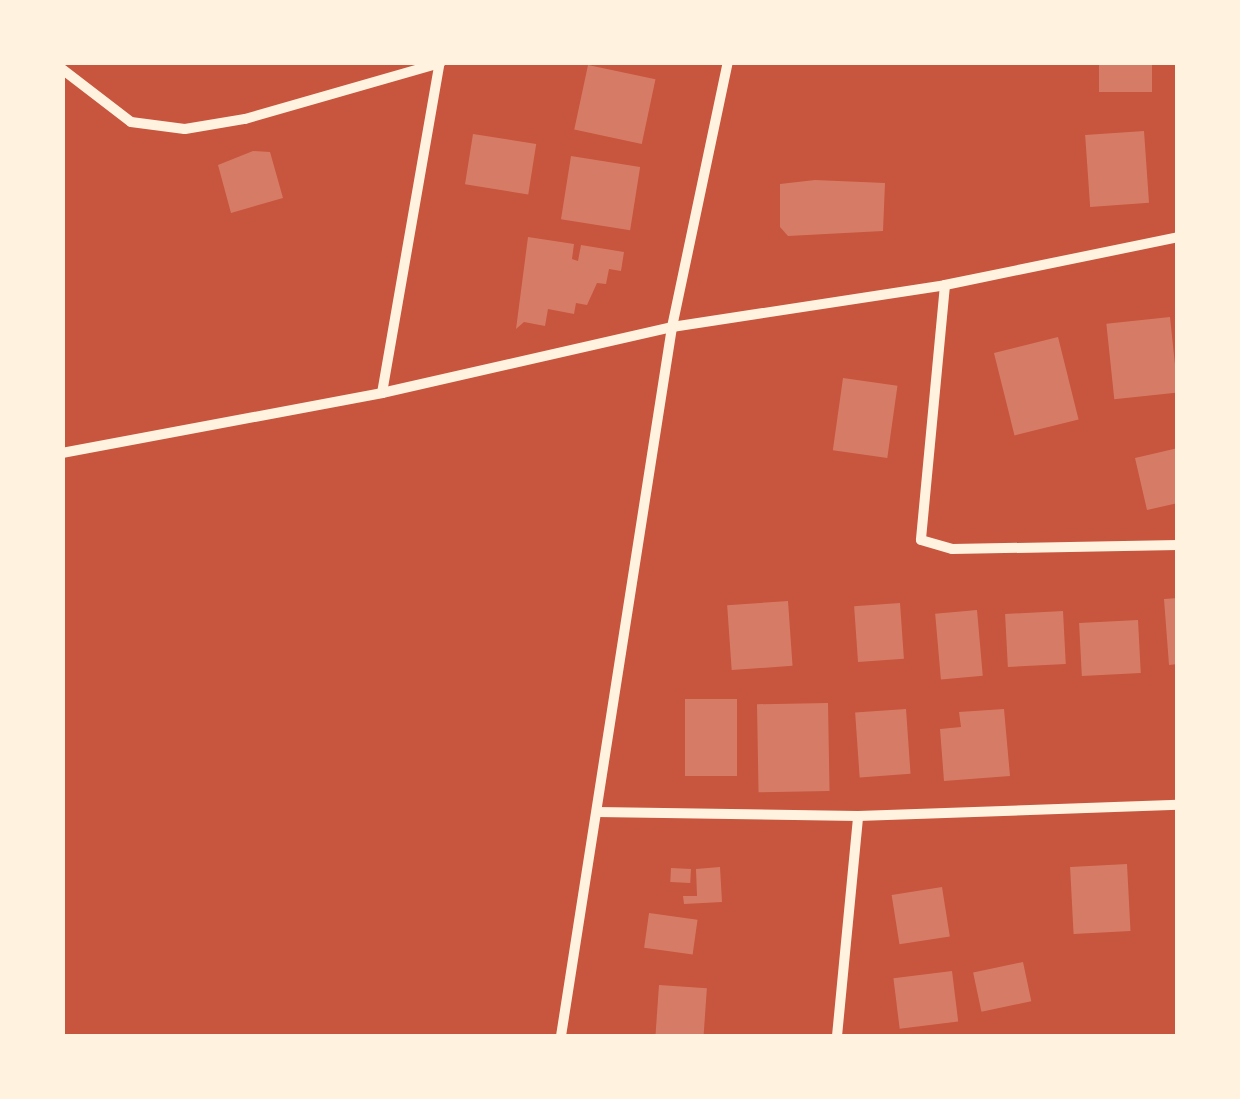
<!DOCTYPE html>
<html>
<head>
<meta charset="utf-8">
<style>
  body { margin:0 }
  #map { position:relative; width:1240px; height:1099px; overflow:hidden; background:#c8553d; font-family:"Fira Sans",sans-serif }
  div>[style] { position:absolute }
  .building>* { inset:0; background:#d67c66; transform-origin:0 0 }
  .minor>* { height:10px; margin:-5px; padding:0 5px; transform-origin:5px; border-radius:5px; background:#fff3e0 }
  span { translate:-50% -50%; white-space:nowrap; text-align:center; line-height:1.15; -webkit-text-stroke:8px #fff3e0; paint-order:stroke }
  .frame { position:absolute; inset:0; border:65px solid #fff3e0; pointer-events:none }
</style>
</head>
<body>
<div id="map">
  <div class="building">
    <i style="left:1099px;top:62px;width:53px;height:30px"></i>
    <i style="left:588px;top:65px;width:69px;height:66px;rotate:12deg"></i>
    <i style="left:1144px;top:131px;width:72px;height:59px;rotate:86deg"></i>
    <i style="left:473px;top:134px;width:64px;height:51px;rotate:9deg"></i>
    <i style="clip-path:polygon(253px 151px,270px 152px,283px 198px,231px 213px,218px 165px)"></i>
    <i style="left:571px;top:156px;width:70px;height:64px;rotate:9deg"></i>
    <i style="clip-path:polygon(815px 180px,885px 183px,883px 231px,788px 236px,780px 227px,780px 184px)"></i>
    <i style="clip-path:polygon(528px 237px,574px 244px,572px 259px,578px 261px,581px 245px,624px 252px,621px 271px,609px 269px,606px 284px,597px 283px,587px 305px,576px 303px,574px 314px,548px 309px,545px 326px,524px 322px,516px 329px)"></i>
    <i style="left:1170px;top:317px;width:76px;height:64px;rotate:84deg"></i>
    <i style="left:1058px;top:337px;width:85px;height:66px;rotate:76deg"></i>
    <i style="left:843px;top:378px;width:55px;height:73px;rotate:8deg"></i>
    <i style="clip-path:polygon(1178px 448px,1178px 503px,1147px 510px,1135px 458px)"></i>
    <i style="clip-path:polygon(1178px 598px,1178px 664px,1169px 665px,1164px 599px)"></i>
    <i style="left:788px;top:601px;width:65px;height:61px;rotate:86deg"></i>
    <i style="left:900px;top:603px;width:56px;height:46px;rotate:86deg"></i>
    <i style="left:977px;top:610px;width:66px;height:42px;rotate:85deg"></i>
    <i style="left:1063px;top:611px;width:53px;height:58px;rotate:87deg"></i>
    <i style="left:1138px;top:620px;width:53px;height:59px;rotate:87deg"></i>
    <i style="left:685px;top:699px;width:52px;height:77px"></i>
    <i style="left:828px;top:703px;width:88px;height:71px;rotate:89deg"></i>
    <i style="left:906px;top:709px;width:65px;height:51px;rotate:86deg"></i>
    <i style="clip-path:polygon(1004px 709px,1010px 776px,944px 781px,940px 729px,961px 727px,959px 712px)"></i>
    <i style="left:1127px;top:864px;width:67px;height:57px;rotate:87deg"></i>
    <i style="clip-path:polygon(720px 867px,722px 902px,684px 904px,683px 896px,697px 896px,696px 869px)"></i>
    <i style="left:671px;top:868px;width:20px;height:14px;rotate:3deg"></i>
    <i style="left:942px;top:887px;width:50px;height:51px;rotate:81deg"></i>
    <i style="left:649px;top:913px;width:49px;height:35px;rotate:8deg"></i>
    <i style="left:1023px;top:962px;width:40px;height:51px;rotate:78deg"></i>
    <i style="left:952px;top:971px;width:51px;height:59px;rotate:83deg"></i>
    <i style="left:659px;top:985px;width:48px;height:51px;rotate:4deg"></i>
  </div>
  <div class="minor">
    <i style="left:62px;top:69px;width:87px;rotate:37.5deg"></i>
    <i style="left:131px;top:122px;width:54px;rotate:7.4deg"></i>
    <i style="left:185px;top:129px;width:61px;rotate:-9.5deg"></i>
    <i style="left:245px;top:119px;width:203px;rotate:-16deg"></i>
    <i style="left:945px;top:285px;width:256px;rotate:95.4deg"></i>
    <i style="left:921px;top:540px;width:32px;rotate:16deg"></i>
    <i style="left:952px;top:549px;width:226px;rotate:-1deg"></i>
    <i style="left:382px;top:393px;width:336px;rotate:-80.1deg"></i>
    <i style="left:62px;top:453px;width:326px;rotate:-10.6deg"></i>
    <i style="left:382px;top:393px;width:297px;rotate:-12.8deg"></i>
    <i style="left:672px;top:327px;width:276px;rotate:-8.7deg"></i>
    <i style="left:945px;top:285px;width:238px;rotate:-11.6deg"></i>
    <i style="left:597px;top:812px;width:261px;rotate:0.9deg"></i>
    <i style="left:858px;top:816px;width:320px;rotate:-2deg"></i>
    <i style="left:561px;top:1036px;width:718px;rotate:-81.1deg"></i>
    <i style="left:672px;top:327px;width:271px;rotate:-78.1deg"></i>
    <i style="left:837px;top:1036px;width:221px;rotate:-84.5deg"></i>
  </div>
  <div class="frame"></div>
</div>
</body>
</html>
